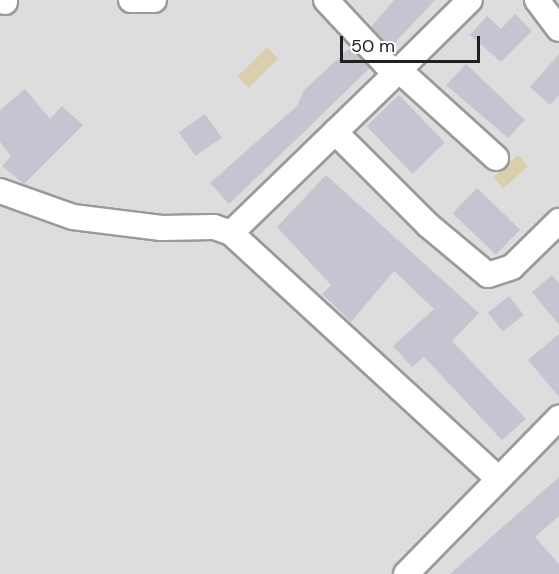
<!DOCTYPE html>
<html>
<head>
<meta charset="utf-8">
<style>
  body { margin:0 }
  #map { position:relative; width:559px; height:574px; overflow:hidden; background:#e9e7f0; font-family:"DM Sans",sans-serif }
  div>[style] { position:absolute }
  .residential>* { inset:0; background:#ddddde; transform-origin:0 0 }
  .water>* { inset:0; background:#d9cfac; transform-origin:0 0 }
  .building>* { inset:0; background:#c5c5d2; transform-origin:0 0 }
  .roads { filter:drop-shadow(2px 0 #9a9a9a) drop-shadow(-2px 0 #9a9a9a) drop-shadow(0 2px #9a9a9a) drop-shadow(0 -2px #9a9a9a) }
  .minor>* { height:24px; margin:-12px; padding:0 12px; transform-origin:12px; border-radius:12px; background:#fff }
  span { translate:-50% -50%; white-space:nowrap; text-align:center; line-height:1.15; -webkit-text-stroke:4.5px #fff; paint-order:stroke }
  .scale { position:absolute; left:340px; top:36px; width:140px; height:27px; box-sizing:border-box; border:3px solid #202020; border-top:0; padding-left:8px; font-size:18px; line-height:21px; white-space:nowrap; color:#202020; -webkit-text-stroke:4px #fff; paint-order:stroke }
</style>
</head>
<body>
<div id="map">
  <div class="residential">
    <i style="left:0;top:0;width:559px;height:574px"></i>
  </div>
  <div class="water">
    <i style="left:267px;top:47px;width:16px;height:42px;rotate:45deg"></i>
    <i style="left:518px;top:155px;width:15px;height:33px;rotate:48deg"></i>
  </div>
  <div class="building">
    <i style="clip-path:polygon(394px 0,435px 0,390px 48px,371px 27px)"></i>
    <i style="clip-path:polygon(515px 14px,532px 31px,501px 62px,470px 35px,487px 16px,501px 29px)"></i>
    <i style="clip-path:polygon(351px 47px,370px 68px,229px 204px,210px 183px,297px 106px,304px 90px)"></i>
    <i style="clip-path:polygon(559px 54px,559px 95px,550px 105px,530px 87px)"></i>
    <i style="clip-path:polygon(466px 64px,525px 120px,508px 138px,446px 85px)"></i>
    <i style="clip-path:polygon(25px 89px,50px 119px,62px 106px,83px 125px,24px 184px,2px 166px,11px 156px,0 142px,0 110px)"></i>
    <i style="left:399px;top:95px;width:66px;height:45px;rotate:46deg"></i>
    <i style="left:205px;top:114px;width:29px;height:32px;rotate:55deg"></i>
    <i style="clip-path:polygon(326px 175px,479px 313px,452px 341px,526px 419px,502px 440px,424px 357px,412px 367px,393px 346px,434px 309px,394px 271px,351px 322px,322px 294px,331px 285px,277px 227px)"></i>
    <i style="left:477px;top:188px;width:60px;height:35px;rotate:44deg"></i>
    <i style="clip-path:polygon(552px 275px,559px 283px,559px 325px,532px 292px)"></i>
    <i style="left:509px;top:296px;width:24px;height:27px;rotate:52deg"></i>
    <i style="clip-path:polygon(559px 334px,559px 397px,528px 360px)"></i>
    <i style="clip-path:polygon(559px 477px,559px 516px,535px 537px,559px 564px,559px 574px,450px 574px)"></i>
  </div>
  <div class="roads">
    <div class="minor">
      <i style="left:5px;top:0;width:2px;rotate:90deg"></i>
      <i style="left:131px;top:0;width:23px"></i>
      <i style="left:326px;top:0;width:101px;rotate:47deg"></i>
      <i style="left:395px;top:74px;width:105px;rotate:-44.6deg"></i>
      <i style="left:537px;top:0;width:36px;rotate:53deg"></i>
      <i style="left:399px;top:70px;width:131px;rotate:42.2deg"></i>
      <i style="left:335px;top:132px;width:132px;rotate:45deg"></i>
      <i style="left:428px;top:225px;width:78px;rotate:39.8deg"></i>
      <i style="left:488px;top:275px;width:25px;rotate:-18deg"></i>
      <i style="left:512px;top:267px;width:66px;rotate:-44.4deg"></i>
      <i style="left:0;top:191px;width:77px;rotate:19.6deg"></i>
      <i style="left:73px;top:217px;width:89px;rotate:7.1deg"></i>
      <i style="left:161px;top:228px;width:53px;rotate:-1.1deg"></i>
      <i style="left:214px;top:227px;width:18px;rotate:19deg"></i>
      <i style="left:231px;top:233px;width:360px;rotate:42.6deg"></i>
      <i style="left:231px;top:233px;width:228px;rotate:-44.1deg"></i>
      <i style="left:406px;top:574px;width:219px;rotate:-45.6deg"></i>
    </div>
  </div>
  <div class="scale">50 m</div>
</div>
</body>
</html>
